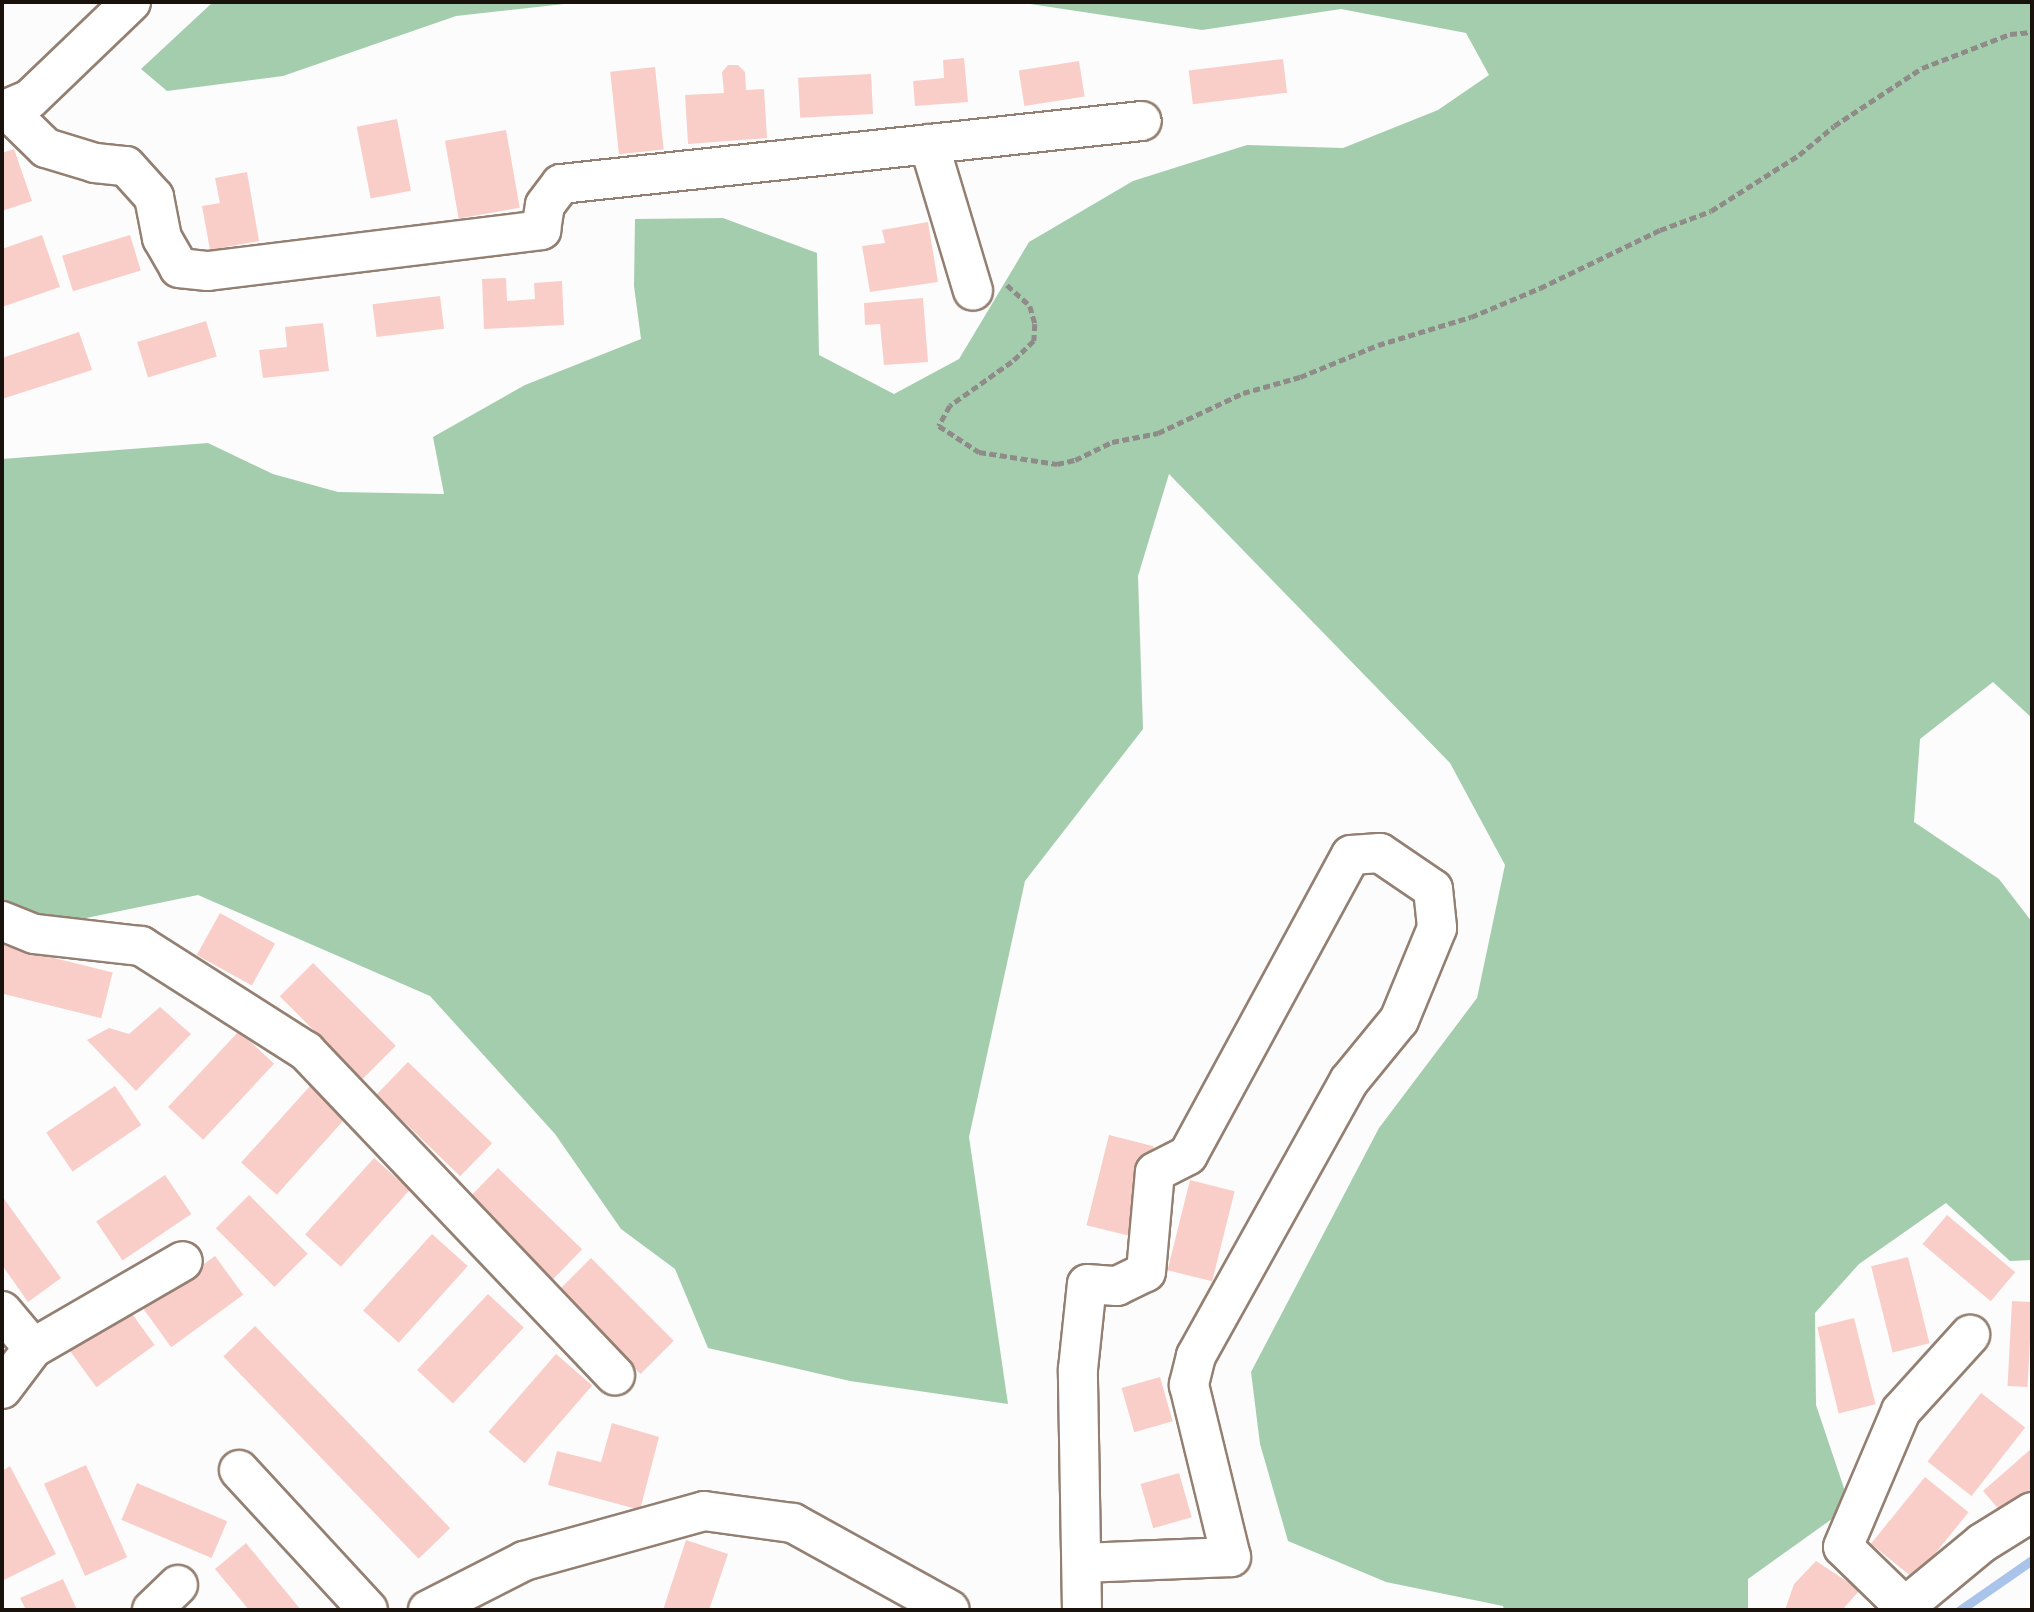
<!DOCTYPE html>
<html>
<head>
<meta charset="utf-8">
<style>
  body { margin:0 }
  #map { position:relative; width:2034px; height:1612px; overflow:hidden; background:#fcfcfc; font-family:"DejaVu Sans",sans-serif }
  div>[style] { position:absolute }
  .forest>* { inset:0; background:#a4cdad }
  .stream>* { height:9px; margin:-4.5px; padding:0 4.5px; transform-origin:4.5px; border-radius:4.5px; background:#a9c3eb }
  .building>* { inset:0; background:#facec8; transform-origin:0 0 }
  .path>* { height:4.5px; margin-top:-2.25px; transform-origin:0; background:repeating-linear-gradient(90deg,#8e8b88 0 7px,transparent 0 10.5px) }
  .roads { filter:drop-shadow(2px 0 #948072) drop-shadow(-2px 0 #948072) drop-shadow(0 2px #948072) drop-shadow(0 -2px #948072) }
  .minor>* { height:38px; margin:-19px; padding:0 19px; transform-origin:19px; border-radius:19px; background:#fff }
  span { translate:-50% -50%; white-space:nowrap; text-align:center; line-height:1.15; -webkit-text-stroke:6px #fcfcfc; paint-order:stroke }
  .frame { position:absolute; inset:0; border:4px solid #18110c; pointer-events:none }
</style>
</head>
<body>
<div id="map">
  <div class="forest">
    <i style="clip-path:polygon(213px 2px,582px 2px,456px 16px,283px 76px,167px 91px,141px 69px)"></i>
    <i style="clip-path:polygon(1017px 2px,2032px 2px,2032px 718px,1993px 682px,1920px 739px,1914px 822px,1999px 879px,2032px 922px,2032px 1260px,2010px 1261px,1946px 1203px,1859px 1264px,1815px 1313px,1816px 1405px,1850px 1506px,1748px 1579px,1748px 1610px,1504px 1610px,1503px 1606px,1386px 1582px,1288px 1541px,1260px 1444px,1251px 1372px,1379px 1128px,1477px 998px,1505px 865px,1450px 763px,1169px 474px,1138px 576px,1143px 729px,1025px 881px,969px 1137px,1008px 1404px,850px 1381px,708px 1348px,675px 1269px,621px 1229px,555px 1134px,430px 996px,198px 895px,47px 926px,2px 908px,2px 459px,208px 443px,273px 474px,338px 492px,444px 494px,433px 437px,525px 385px,641px 339px,634px 286px,635px 219px,723px 218px,817px 253px,819px 355px,894px 394px,959px 359px,1029px 242px,1133px 181px,1247px 145px,1343px 148px,1438px 110px,1489px 75px,1466px 33px,1341px 9px,1202px 30px)"></i>
  </div>
  <div class="stream">
    <i style="left:1960px;top:1610px;width:88px;rotate:-34.8deg"></i>
  </div>
  <div class="building">
    <i style="clip-path:polygon(964px 58px,968px 102px,915px 106px,913px 81px,944px 78px,943px 60px)"></i>
    <i style="left:1283px;top:59px;width:34px;height:95px;rotate:83deg"></i>
    <i style="left:1079px;top:61px;width:36px;height:61px;rotate:81deg"></i>
    <i style="clip-path:polygon(728px 65px,738px 65px,745px 72px,746px 90px,764px 89px,767px 138px,688px 144px,685px 95px,724px 93px,722px 72px)"></i>
    <i style="left:655px;top:67px;width:83px;height:45px;rotate:84deg"></i>
    <i style="left:871px;top:74px;width:40px;height:73px;rotate:87deg"></i>
    <i style="left:397px;top:119px;width:73px;height:41px;rotate:79deg"></i>
    <i style="left:506px;top:130px;width:79px;height:62px;rotate:80deg"></i>
    <i style="clip-path:polygon(14px 149px,32px 201px,2px 211px,2px 153px)"></i>
    <i style="clip-path:polygon(247px 172px,259px 241px,210px 250px,202px 206px,220px 203px,215px 178px)"></i>
    <i style="clip-path:polygon(928px 222px,938px 282px,870px 292px,862px 246px,885px 243px,882px 230px)"></i>
    <i style="clip-path:polygon(42px 235px,60px 287px,2px 307px,2px 249px)"></i>
    <i style="left:130px;top:235px;width:37px;height:71px;rotate:73deg"></i>
    <i style="clip-path:polygon(506px 278px,507px 301px,535px 299px,534px 283px,562px 281px,564px 325px,484px 329px,482px 279px)"></i>
    <i style="left:440px;top:296px;width:33px;height:68px;rotate:83deg"></i>
    <i style="clip-path:polygon(923px 298px,928px 362px,884px 365px,880px 324px,865px 325px,864px 303px)"></i>
    <i style="left:206px;top:321px;width:37px;height:72px;rotate:73deg"></i>
    <i style="clip-path:polygon(323px 323px,329px 371px,263px 378px,259px 350px,287px 347px,285px 327px)"></i>
    <i style="clip-path:polygon(79px 332px,92px 370px,2px 399px,2px 358px)"></i>
    <i style="left:220px;top:913px;width:63px;height:48px;rotate:29deg"></i>
    <i style="left:2px;top:945px;width:114px;height:47px;rotate:14deg"></i>
    <i style="left:313px;top:963px;width:117px;height:47px;rotate:45deg"></i>
    <i style="clip-path:polygon(160px 1007px,191px 1034px,136px 1091px,87px 1040px,109px 1028px,129px 1034px)"></i>
    <i style="left:239px;top:1031px;width:48px;height:104px;rotate:43deg"></i>
    <i style="left:408px;top:1062px;width:117px;height:46px;rotate:44deg"></i>
    <i style="left:115px;top:1086px;width:47px;height:83px;rotate:56deg"></i>
    <i style="left:310px;top:1086px;width:48px;height:103px;rotate:42deg"></i>
    <i style="left:1109px;top:1135px;width:46px;height:93px;rotate:14deg"></i>
    <i style="left:374px;top:1158px;width:48px;height:103px;rotate:42deg"></i>
    <i style="left:498px;top:1168px;width:117px;height:46px;rotate:44deg"></i>
    <i style="left:165px;top:1175px;width:47px;height:83px;rotate:56deg"></i>
    <i style="left:1190px;top:1180px;width:46px;height:93px;rotate:14deg"></i>
    <i style="left:249px;top:1195px;width:83px;height:47px;rotate:45deg"></i>
    <i style="clip-path:polygon(2px 1196px,61px 1278px,28px 1302px,2px 1265px)"></i>
    <i style="left:1947px;top:1215px;width:89px;height:38px;rotate:40deg"></i>
    <i style="left:432px;top:1234px;width:48px;height:103px;rotate:42deg"></i>
    <i style="left:215px;top:1256px;width:48px;height:89px;rotate:54deg"></i>
    <i style="left:1908px;top:1257px;width:89px;height:38px;rotate:76deg"></i>
    <i style="left:591px;top:1258px;width:117px;height:47px;rotate:45deg"></i>
    <i style="left:488px;top:1294px;width:49px;height:104px;rotate:43deg"></i>
    <i style="left:2012px;top:1301px;width:20px;height:85px;rotate:3deg"></i>
    <i style="left:127px;top:1307px;width:47px;height:72px;rotate:54deg"></i>
    <i style="left:1854px;top:1318px;width:89px;height:38px;rotate:76deg"></i>
    <i style="left:255px;top:1326px;width:281px;height:44px;rotate:46deg"></i>
    <i style="left:556px;top:1354px;width:48px;height:103px;rotate:41deg"></i>
    <i style="left:1160px;top:1377px;width:46px;height:40px;rotate:74deg"></i>
    <i style="left:1981px;top:1393px;width:56px;height:87px;rotate:38deg"></i>
    <i style="clip-path:polygon(612px 1423px,659px 1437px,640px 1510px,548px 1485px,557px 1451px,601px 1462px)"></i>
    <i style="clip-path:polygon(2032px 1448px,2032px 1501px,2009px 1521px,1983px 1491px)"></i>
    <i style="left:86px;top:1465px;width:101px;height:46px;rotate:66deg"></i>
    <i style="clip-path:polygon(10px 1466px,56px 1554px,2px 1581px,2px 1471px)"></i>
    <i style="left:1179px;top:1473px;width:46px;height:40px;rotate:74deg"></i>
    <i style="left:1925px;top:1477px;width:56px;height:86px;rotate:39deg"></i>
    <i style="left:137px;top:1483px;width:98px;height:40px;rotate:23deg"></i>
    <i style="clip-path:polygon(686px 1540px,728px 1554px,709px 1610px,663px 1610px)"></i>
    <i style="clip-path:polygon(246px 1543px,301px 1610px,249px 1610px,215px 1569px)"></i>
    <i style="clip-path:polygon(1816px 1561px,1860px 1590px,1842px 1610px,1785px 1610px,1794px 1584px)"></i>
    <i style="clip-path:polygon(63px 1579px,77px 1610px,26px 1610px,20px 1598px)"></i>
  </div>
  <div class="path">
    <i style="left:1007px;top:285px;width:31px;rotate:42deg"></i>
    <i style="left:1030px;top:306px;width:19px;rotate:74deg"></i>
    <i style="left:1035px;top:324px;width:17px;rotate:93deg"></i>
    <i style="left:1034px;top:341px;width:30px;rotate:136deg"></i>
    <i style="left:1012px;top:362px;width:76px;rotate:144.6deg"></i>
    <i style="left:950px;top:406px;width:23px;rotate:119deg"></i>
    <i style="left:939px;top:426px;width:48px;rotate:33deg"></i>
    <i style="left:979px;top:452px;width:79px;rotate:8.7deg"></i>
    <i style="left:1057px;top:464px;width:18px;rotate:-13deg"></i>
    <i style="left:1075px;top:460px;width:41px;rotate:-25.9deg"></i>
    <i style="left:1112px;top:442px;width:47px;rotate:-11.1deg"></i>
    <i style="left:1158px;top:433px;width:94px;rotate:-25.2deg"></i>
    <i style="left:1243px;top:393px;width:59px;rotate:-15.7deg"></i>
    <i style="left:1300px;top:377px;width:84px;rotate:-22.3deg"></i>
    <i style="left:1378px;top:345px;width:97px;rotate:-16.8deg"></i>
    <i style="left:1471px;top:317px;width:75px;rotate:-22.8deg"></i>
    <i style="left:1540px;top:288px;width:133px;rotate:-25.8deg"></i>
    <i style="left:1660px;top:230px;width:54px;rotate:-20.4deg"></i>
    <i style="left:1711px;top:211px;width:104px;rotate:-32.5deg"></i>
    <i style="left:1799px;top:155px;width:45px;rotate:-39.6deg"></i>
    <i style="left:1834px;top:126px;width:105px;rotate:-33.4deg"></i>
    <i style="left:1922px;top:68px;width:94px;rotate:-21.1deg"></i>
    <i style="left:2010px;top:34px;width:22px;rotate:-5deg"></i>
  </div>
  <div class="roads">
    <div class="minor">
      <i style="left:6px;top:109px;width:56px;rotate:44.3deg"></i>
      <i style="left:46px;top:148px;width:51px;rotate:17deg"></i>
      <i style="left:95px;top:163px;width:31px;rotate:6deg"></i>
      <i style="left:126px;top:166px;width:42px;rotate:47.9deg"></i>
      <i style="left:154px;top:197px;width:42px;rotate:79deg"></i>
      <i style="left:162px;top:238px;width:34px;rotate:60deg"></i>
      <i style="left:179px;top:268px;width:29px;rotate:6deg"></i>
      <i style="left:208px;top:271px;width:336px;rotate:-7deg"></i>
      <i style="left:541px;top:230px;width:25px;rotate:-81deg"></i>
      <i style="left:545px;top:205px;width:26px;rotate:-53deg"></i>
      <i style="left:561px;top:184px;width:584px;rotate:-6.19deg"></i>
      <i style="left:2px;top:111px;width:30px;rotate:-23deg"></i>
      <i style="left:30px;top:99px;width:140px;rotate:-43.8deg"></i>
      <i style="left:929px;top:144px;width:153px;rotate:73.3deg"></i>
      <i style="left:2px;top:921px;width:35px;rotate:22deg"></i>
      <i style="left:35px;top:934px;width:107px;rotate:6.5deg"></i>
      <i style="left:141px;top:946px;width:196px;rotate:32.5deg"></i>
      <i style="left:306px;top:1051px;width:448px;rotate:46.4deg"></i>
      <i style="left:2px;top:1311px;width:48px;rotate:50deg"></i>
      <i style="left:2px;top:1389px;width:51px;rotate:-52.9deg"></i>
      <i style="left:33px;top:1348px;width:173px;rotate:-30.1deg"></i>
      <i style="left:239px;top:1470px;width:190px;rotate:47.3deg"></i>
      <i style="left:1905px;top:1607px;width:86px;rotate:-135.9deg"></i>
      <i style="left:1843px;top:1547px;width:148px;rotate:-66.9deg"></i>
      <i style="left:1901px;top:1411px;width:103px;rotate:-47.8deg"></i>
      <i style="left:152px;top:1610px;width:36px;rotate:-44deg"></i>
      <i style="left:428px;top:1610px;width:108px;rotate:-27deg"></i>
      <i style="left:524px;top:1561px;width:187px;rotate:-15.5deg"></i>
      <i style="left:704px;top:1511px;width:90px;rotate:7.7deg"></i>
      <i style="left:793px;top:1523px;width:179px;rotate:29deg"></i>
      <i style="left:1082px;top:1610px;width:241px;rotate:-91deg"></i>
      <i style="left:1078px;top:1369px;width:85px;rotate:-84deg"></i>
      <i style="left:1087px;top:1284px;width:30px;rotate:4deg"></i>
      <i style="left:1117px;top:1286px;width:32px;rotate:-26deg"></i>
      <i style="left:1146px;top:1272px;width:100px;rotate:-84.9deg"></i>
      <i style="left:1155px;top:1172px;width:37px;rotate:-27deg"></i>
      <i style="left:1188px;top:1155px;width:341px;rotate:-61.5deg"></i>
      <i style="left:1351px;top:855px;width:29px;rotate:-4deg"></i>
      <i style="left:1380px;top:853px;width:64px;rotate:34.2deg"></i>
      <i style="left:1433px;top:889px;width:39px;rotate:84deg"></i>
      <i style="left:1437px;top:928px;width:100px;rotate:112.4deg"></i>
      <i style="left:1399px;top:1020px;width:79px;rotate:129.3deg"></i>
      <i style="left:1349px;top:1081px;width:315px;rotate:119.1deg"></i>
      <i style="left:1196px;top:1356px;width:30px;rotate:104deg"></i>
      <i style="left:1189px;top:1385px;width:177px;rotate:76.3deg"></i>
      <i style="left:1231px;top:1557px;width:149px;rotate:177.7deg"></i>
      <i style="left:1901px;top:1610px;width:105px;rotate:-39.6deg"></i>
      <i style="left:1982px;top:1543px;width:59px;rotate:-31.8deg"></i>
    </div>
  </div>
  <div class="frame"></div>
</div>
</body>
</html>
